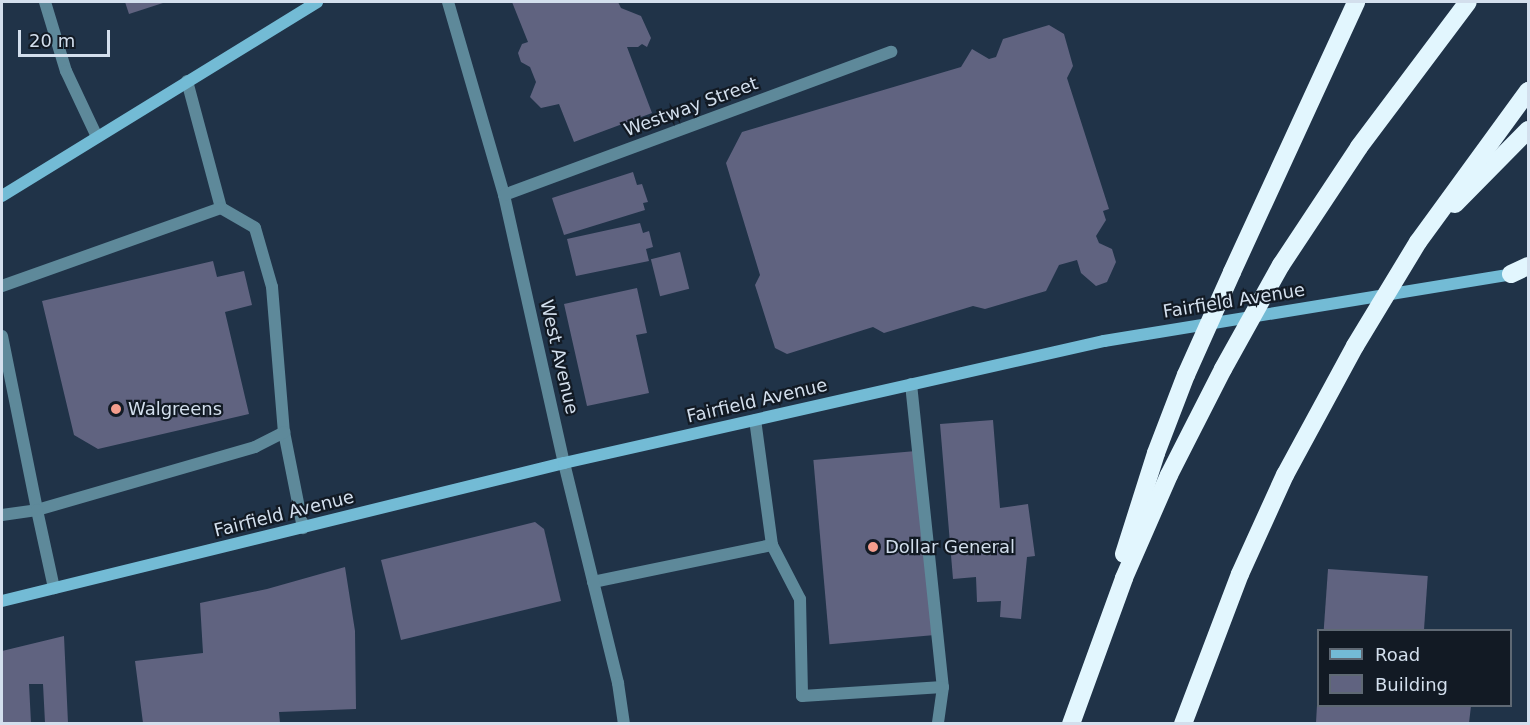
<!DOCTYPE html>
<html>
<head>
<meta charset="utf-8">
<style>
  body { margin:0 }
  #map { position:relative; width:1530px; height:725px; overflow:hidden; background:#203348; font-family:"DejaVu Sans",sans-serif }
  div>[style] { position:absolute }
  .building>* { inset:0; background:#606380; transform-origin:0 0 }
  .service>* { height:12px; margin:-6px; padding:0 6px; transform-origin:6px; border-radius:6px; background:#5e899a }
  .minor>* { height:12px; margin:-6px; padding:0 6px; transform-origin:6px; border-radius:6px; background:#5e899a }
  .secondary>* { height:12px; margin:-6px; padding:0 6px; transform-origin:6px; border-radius:6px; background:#73bbd5 }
  .motorway>* { height:18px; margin:-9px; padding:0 9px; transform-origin:9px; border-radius:9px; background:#e2f6fe }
  .motorway-bridge>* { height:18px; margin:-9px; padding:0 9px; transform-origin:9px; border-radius:9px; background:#e2f6fe }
  .dots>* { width:16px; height:16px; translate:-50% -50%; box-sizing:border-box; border:3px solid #121a24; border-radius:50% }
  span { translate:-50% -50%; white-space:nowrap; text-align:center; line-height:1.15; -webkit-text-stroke:4.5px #121a24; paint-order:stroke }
  .street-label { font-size:18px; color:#d3dfed }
  .poi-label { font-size:18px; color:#d3dfed }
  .left { translate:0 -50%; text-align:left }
  .frame { position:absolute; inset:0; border:3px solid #d3dfed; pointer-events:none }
  .legend { position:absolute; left:1317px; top:629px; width:195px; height:78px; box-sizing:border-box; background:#121a24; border:2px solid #5f6974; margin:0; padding:8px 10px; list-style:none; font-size:18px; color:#d3dfed }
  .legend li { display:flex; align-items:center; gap:12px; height:30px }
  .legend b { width:30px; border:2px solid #5f6974 }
  .scale { position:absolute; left:18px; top:30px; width:92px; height:27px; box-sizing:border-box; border:3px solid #d3dfed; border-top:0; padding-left:8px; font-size:18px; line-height:21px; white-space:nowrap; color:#d3dfed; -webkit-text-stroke:4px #121a24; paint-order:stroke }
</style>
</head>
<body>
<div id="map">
  <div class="building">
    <i style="clip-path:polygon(125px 2px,166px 2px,129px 14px)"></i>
    <i style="clip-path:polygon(512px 2px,618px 2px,621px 8px,641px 16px,651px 38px,647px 47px,642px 44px,638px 47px,627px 47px,652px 113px,574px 142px,559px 104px,541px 108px,530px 97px,536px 82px,530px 67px,521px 62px,518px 53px,522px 44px,528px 42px)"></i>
    <i style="clip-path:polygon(1049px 25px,1064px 34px,1073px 66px,1067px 78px,1109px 209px,1103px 211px,1106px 220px,1096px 236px,1099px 243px,1112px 249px,1116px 262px,1107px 282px,1096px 286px,1081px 273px,1077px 260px,1059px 265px,1046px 291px,985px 309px,973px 306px,884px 333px,873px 327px,787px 354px,775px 348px,755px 285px,760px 275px,726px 163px,742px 132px,961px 67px,972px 49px,989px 59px,996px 57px,1003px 39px)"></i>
    <i style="clip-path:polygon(633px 172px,637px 185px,642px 184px,648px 202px,643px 203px,645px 210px,564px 235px,552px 198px)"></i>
    <i style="clip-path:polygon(640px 223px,643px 233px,649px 231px,653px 247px,646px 249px,649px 261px,576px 276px,567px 239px)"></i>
    <i style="left:680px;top:252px;width:38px;height:30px;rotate:76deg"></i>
    <i style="clip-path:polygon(213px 261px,217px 277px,244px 271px,252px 305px,225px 312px,249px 414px,98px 449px,74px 435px,42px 301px)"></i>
    <i style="clip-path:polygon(637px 288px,647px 333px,636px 335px,649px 393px,587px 406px,564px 304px)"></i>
    <i style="clip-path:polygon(993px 420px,1000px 508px,1028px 504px,1035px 556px,1027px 557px,1021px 619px,1000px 617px,1001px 601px,977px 602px,976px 577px,953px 579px,940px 424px)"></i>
    <i style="left:916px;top:451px;width:185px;height:103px;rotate:85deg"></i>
    <i style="clip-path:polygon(535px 522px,544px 529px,561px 601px,401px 640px,381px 560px)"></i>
    <i style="clip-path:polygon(345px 567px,355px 631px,356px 709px,279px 712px,280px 723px,143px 723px,135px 661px,203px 653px,200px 603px,267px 589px)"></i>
    <i style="left:1328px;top:569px;width:100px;height:61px;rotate:4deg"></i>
    <i style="clip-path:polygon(64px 636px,68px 723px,45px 723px,43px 684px,29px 684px,31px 723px,2px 723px,2px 651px)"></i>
    <i style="clip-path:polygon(1317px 705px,1318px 706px,1471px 706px,1469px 723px,1316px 723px)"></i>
  </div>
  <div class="service">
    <i style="left:45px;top:2px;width:72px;rotate:73.1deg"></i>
    <i style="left:66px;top:71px;width:73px;rotate:64.8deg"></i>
    <i style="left:187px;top:81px;width:131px;rotate:75deg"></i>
    <i style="left:221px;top:208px;width:39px;rotate:30deg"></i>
    <i style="left:255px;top:228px;width:61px;rotate:73.9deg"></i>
    <i style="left:272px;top:287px;width:145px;rotate:85.3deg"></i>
    <i style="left:284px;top:432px;width:98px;rotate:78.8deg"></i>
    <i style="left:2px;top:286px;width:232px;rotate:-19.6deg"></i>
    <i style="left:2px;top:336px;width:177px;rotate:78.6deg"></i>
    <i style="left:37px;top:510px;width:227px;rotate:-16.1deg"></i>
    <i style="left:255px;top:447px;width:33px;rotate:-27deg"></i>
    <i style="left:911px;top:384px;width:305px;rotate:84deg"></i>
    <i style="left:943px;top:687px;width:37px;rotate:98deg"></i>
    <i style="left:2px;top:515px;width:35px;rotate:-8deg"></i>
    <i style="left:37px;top:510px;width:80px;rotate:77.7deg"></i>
    <i style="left:772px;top:545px;width:61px;rotate:62.6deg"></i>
    <i style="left:800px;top:599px;width:97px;rotate:88.8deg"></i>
    <i style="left:802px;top:696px;width:141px;rotate:-3.7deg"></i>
    <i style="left:593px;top:582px;width:183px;rotate:-11.7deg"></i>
    <i style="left:772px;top:545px;width:126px;rotate:-97.7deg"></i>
  </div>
  <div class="minor">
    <i style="left:448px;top:2px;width:201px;rotate:73.8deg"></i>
    <i style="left:504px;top:195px;width:275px;rotate:77.4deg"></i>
    <i style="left:564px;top:463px;width:227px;rotate:76.2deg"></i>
    <i style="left:618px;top:683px;width:41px;rotate:81.7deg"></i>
    <i style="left:504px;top:195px;width:413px;rotate:-20.3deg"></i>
  </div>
  <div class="secondary">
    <i style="left:2px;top:196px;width:370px;rotate:-31.6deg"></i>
    <i style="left:2px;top:601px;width:579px;rotate:-13.8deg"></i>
    <i style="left:564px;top:463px;width:554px;rotate:-12.73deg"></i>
    <i style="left:1104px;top:341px;width:420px;rotate:-9.3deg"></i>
  </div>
  <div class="motorway">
    <i style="left:1455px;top:204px;width:104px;rotate:-45.4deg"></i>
    <i style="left:1418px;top:242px;width:187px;rotate:-53.9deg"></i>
    <i style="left:1281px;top:265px;width:141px;rotate:-56.5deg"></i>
    <i style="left:1359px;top:147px;width:181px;rotate:-53.1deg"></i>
    <i style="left:1232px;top:272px;width:297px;rotate:-65.3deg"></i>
    <i style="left:1511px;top:274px;width:19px;rotate:-25deg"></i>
    <i style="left:1124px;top:554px;width:106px;rotate:-72.4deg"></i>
    <i style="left:1156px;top:453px;width:84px;rotate:-69deg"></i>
    <i style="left:1071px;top:724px;width:155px;rotate:-70deg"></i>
    <i style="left:1124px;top:578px;width:112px;rotate:-66.4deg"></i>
    <i style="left:1169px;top:475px;width:119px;rotate:-63deg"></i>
    <i style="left:1183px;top:724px;width:160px;rotate:-69.2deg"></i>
    <i style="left:1240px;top:574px;width:109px;rotate:-65.6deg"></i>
    <i style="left:1285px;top:475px;width:147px;rotate:-61.5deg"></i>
  </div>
  <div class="motorway-bridge">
    <i style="left:1355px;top:346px;width:122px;rotate:-58.8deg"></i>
    <i style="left:1223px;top:369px;width:119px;rotate:-60.9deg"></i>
    <i style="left:1186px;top:375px;width:113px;rotate:-65.9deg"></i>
  </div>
  <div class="dots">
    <i style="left:116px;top:409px;background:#f49d8d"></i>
    <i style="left:873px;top:547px;background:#f49d8d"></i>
  </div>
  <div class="street-label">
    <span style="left:691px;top:107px;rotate:-20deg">Westway Street</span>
    <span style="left:1234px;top:301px;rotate:-9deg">Fairfield Avenue</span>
    <span style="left:559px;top:357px;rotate:77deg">West Avenue</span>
    <span style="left:757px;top:401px;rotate:-13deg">Fairfield Avenue</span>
    <span style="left:284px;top:514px;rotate:-14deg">Fairfield Avenue</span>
  </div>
  <div class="poi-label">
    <span class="left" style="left:128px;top:409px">Walgreens</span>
    <span class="left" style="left:885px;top:547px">Dollar General</span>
  </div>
  <div class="frame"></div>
  <ul class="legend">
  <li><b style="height:8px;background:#73bbd5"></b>Road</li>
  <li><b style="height:16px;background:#606380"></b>Building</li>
  </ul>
  <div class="scale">20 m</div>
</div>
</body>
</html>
